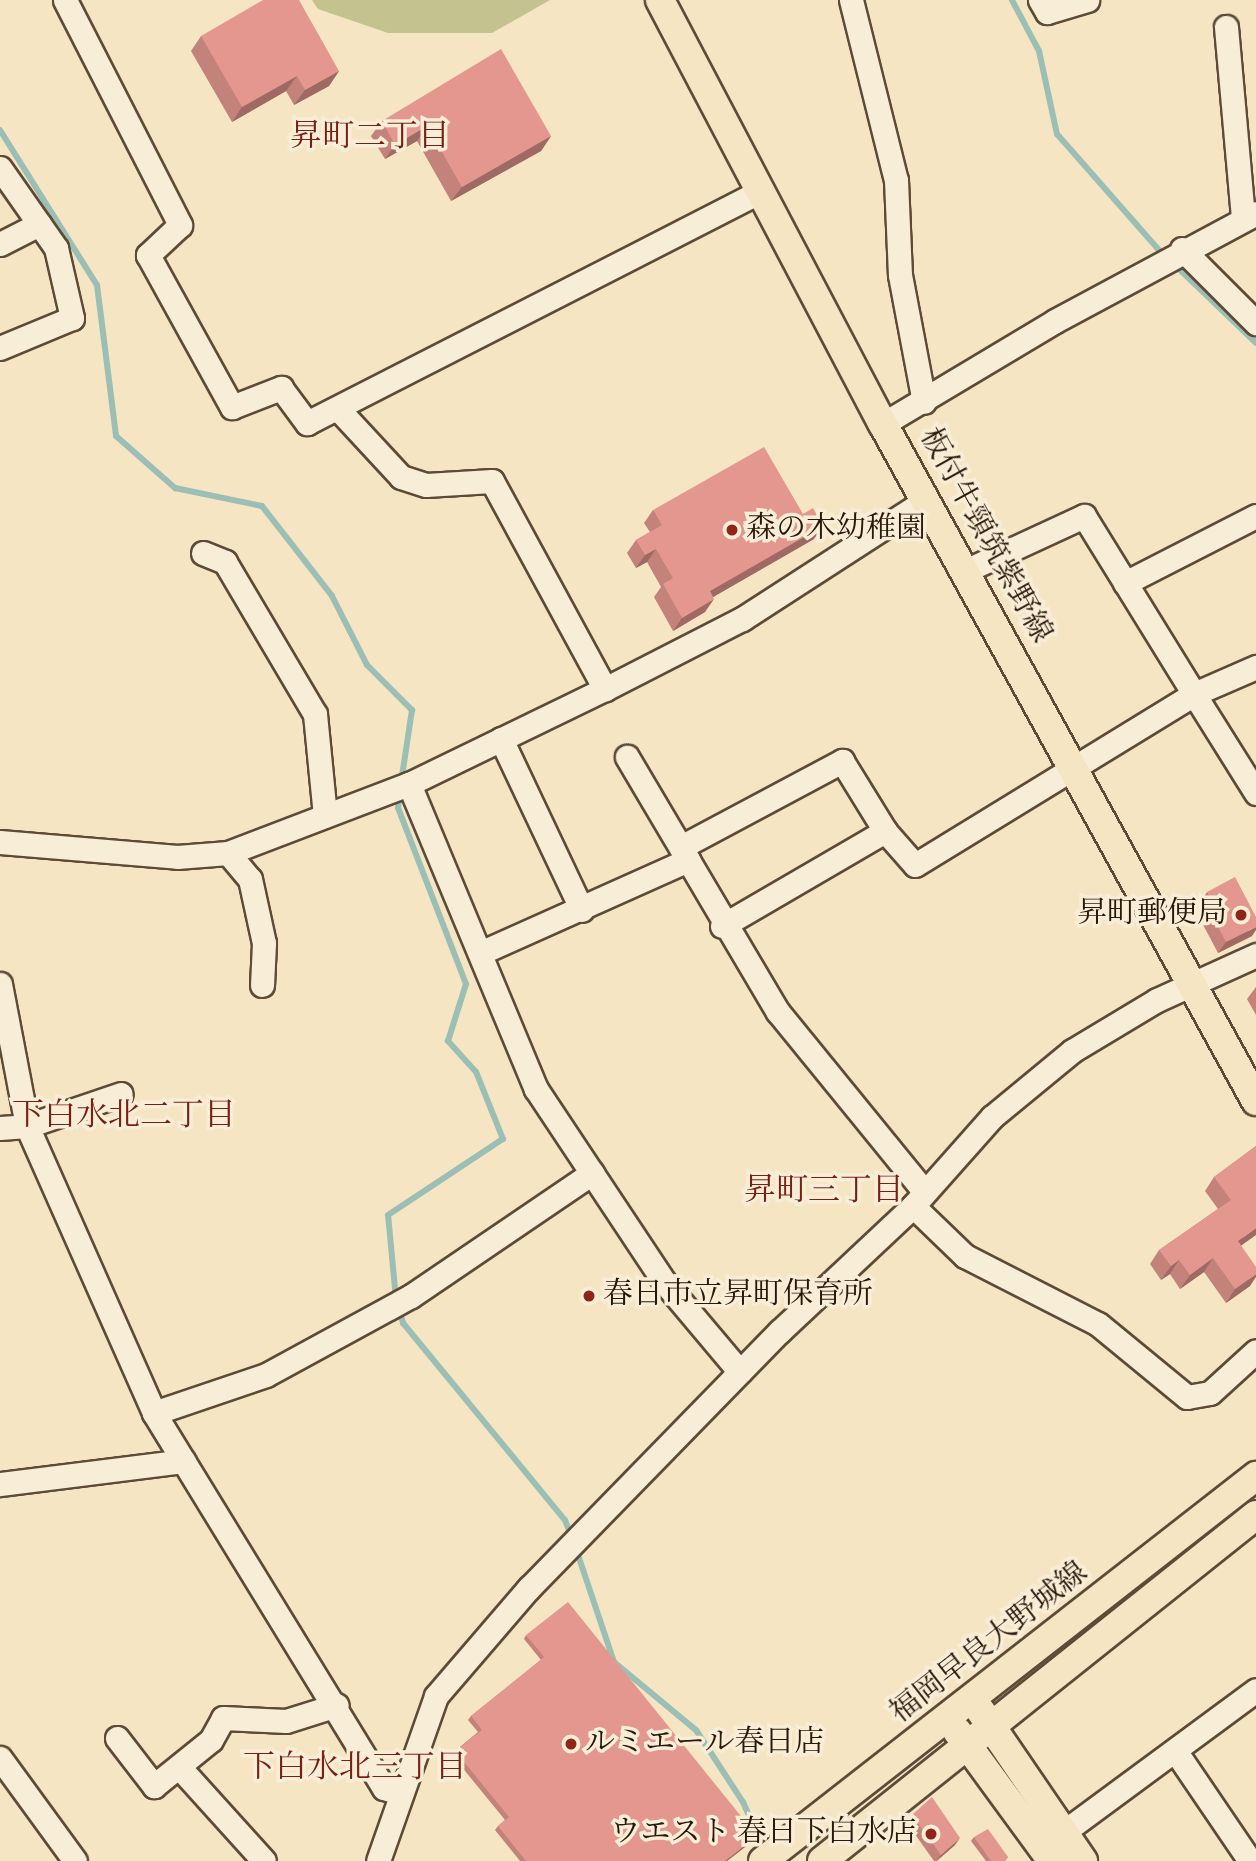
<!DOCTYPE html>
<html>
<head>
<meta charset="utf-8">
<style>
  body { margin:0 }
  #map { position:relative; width:1256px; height:1861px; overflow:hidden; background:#f5e5c3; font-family:"Sorts Mill Goudy","Noto Serif JP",serif }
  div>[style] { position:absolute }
  .green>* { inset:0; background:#c4c28f }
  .stream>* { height:6px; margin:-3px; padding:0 3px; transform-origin:3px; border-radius:3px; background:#9cbfb5 }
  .roads { filter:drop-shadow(2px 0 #5d4b37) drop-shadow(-2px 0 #5d4b37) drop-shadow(0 2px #5d4b37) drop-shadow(0 -2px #5d4b37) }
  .minor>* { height:23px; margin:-11.5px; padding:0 11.5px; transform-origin:11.5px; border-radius:11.5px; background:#f8eed8 }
  .major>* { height:28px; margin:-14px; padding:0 14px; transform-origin:14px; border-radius:14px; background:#f5e5c3 }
  .wall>* { inset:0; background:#c3827a }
  .shaded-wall>* { inset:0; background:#9f6a63 }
  .building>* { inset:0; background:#e3978e }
  .dots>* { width:19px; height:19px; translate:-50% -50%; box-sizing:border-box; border:4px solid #f8eed8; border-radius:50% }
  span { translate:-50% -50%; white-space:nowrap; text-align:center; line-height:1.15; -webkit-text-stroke:7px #f8eed8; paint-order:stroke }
  .poi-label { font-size:30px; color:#2a1808 }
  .left { translate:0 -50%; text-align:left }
  .right { translate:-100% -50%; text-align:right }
  .street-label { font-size:30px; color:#2a1808 }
  .neighbourhood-label { font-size:32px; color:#7a1f14 }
</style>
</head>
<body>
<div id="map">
  <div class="green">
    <i style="clip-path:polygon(312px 0,550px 0,492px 33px,388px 33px,318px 9px)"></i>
  </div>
  <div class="stream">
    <i style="left:1012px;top:0;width:58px;rotate:62.1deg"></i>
    <i style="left:1039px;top:51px;width:85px;rotate:77.8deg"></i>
    <i style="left:1057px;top:134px;width:165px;rotate:48.7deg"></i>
    <i style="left:0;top:130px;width:183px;rotate:58deg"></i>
    <i style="left:97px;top:285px;width:152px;rotate:82.8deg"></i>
    <i style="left:116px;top:436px;width:79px;rotate:41.4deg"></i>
    <i style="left:175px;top:488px;width:89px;rotate:11.7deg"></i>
    <i style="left:262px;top:506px;width:114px;rotate:52.1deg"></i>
    <i style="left:332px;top:596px;width:77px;rotate:63.1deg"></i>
    <i style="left:367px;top:665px;width:64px;rotate:45deg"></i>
    <i style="left:412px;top:710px;width:74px;rotate:98.6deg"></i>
    <i style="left:1174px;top:264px;width:114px;rotate:43.9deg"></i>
    <i style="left:396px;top:1299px;width:84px;rotate:-95.4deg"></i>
    <i style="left:388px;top:1215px;width:138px;rotate:-33.5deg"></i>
    <i style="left:503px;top:1139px;width:72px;rotate:-111.9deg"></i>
    <i style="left:476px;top:1072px;width:42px;rotate:-132.1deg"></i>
    <i style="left:448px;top:1041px;width:60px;rotate:-72.5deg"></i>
    <i style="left:466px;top:984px;width:189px;rotate:-111.1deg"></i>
    <i style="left:398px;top:808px;width:15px;rotate:-82deg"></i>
    <i style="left:399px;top:1309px;width:15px;rotate:74deg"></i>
    <i style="left:403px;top:1323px;width:255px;rotate:50.6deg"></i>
    <i style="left:565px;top:1520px;width:17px;rotate:69deg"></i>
    <i style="left:575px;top:1546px;width:122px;rotate:71.4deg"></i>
    <i style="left:614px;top:1662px;width:107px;rotate:39.7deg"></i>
    <i style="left:696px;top:1730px;width:86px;rotate:56.9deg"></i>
    <i style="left:743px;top:1802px;width:52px;rotate:66.4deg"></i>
  </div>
  <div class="roads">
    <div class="minor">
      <i style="left:65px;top:0;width:253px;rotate:62.9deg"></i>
      <i style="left:180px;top:225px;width:44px;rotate:136.8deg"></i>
      <i style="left:148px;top:255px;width:174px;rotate:61.1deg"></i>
      <i style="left:232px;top:407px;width:53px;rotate:-21.2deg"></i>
      <i style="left:281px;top:388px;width:44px;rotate:53.4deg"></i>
      <i style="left:307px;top:423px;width:508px;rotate:-27.07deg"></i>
      <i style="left:851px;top:0;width:186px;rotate:76deg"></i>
      <i style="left:896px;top:180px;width:95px;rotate:87.6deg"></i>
      <i style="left:900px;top:275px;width:129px;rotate:79.3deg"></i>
      <i style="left:1040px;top:0;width:14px;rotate:60deg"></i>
      <i style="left:1047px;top:12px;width:42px;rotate:-16.7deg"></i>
      <i style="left:1226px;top:27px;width:191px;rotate:84.9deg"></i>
      <i style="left:0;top:168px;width:98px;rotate:55deg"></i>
      <i style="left:56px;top:248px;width:72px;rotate:77.1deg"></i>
      <i style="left:72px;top:318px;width:78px;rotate:157.4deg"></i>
      <i style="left:0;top:244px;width:44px;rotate:-27.1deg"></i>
      <i style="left:1182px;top:249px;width:105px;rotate:45deg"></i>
      <i style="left:339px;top:410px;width:91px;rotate:47.2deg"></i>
      <i style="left:401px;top:477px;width:26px;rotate:18deg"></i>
      <i style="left:426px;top:485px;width:66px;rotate:-3.5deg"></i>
      <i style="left:492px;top:481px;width:237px;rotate:61.5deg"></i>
      <i style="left:883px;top:424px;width:200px;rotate:-30.9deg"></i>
      <i style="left:1055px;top:321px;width:228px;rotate:-28.2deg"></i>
      <i style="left:203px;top:553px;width:24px;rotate:22deg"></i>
      <i style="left:225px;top:562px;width:177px;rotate:59.4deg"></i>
      <i style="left:315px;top:714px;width:102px;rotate:84.4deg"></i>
      <i style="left:967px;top:570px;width:129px;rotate:-24.8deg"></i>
      <i style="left:1084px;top:516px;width:209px;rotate:58.3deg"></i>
      <i style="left:1194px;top:694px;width:68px;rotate:-23.5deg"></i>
      <i style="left:1125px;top:583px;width:147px;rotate:-27.1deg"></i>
      <i style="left:501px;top:739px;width:189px;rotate:64.7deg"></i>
      <i style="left:409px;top:784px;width:330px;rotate:67.4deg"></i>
      <i style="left:536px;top:1089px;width:233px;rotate:56.4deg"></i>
      <i style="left:665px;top:1283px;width:116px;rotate:49.9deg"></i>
      <i style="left:0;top:842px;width:178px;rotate:4.8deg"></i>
      <i style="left:177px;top:857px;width:51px;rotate:-4.5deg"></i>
      <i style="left:228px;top:853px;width:194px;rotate:-20.9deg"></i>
      <i style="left:409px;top:784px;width:218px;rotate:-25.9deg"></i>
      <i style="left:605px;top:689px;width:154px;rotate:-27.1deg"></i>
      <i style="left:742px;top:619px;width:219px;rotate:-32.9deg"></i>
      <i style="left:681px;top:847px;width:183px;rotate:-28.1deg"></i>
      <i style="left:842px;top:761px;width:82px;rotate:58.4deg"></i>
      <i style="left:228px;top:853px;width:34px;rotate:50deg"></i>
      <i style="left:250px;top:879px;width:66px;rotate:77.7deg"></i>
      <i style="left:264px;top:943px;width:42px;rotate:92.7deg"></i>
      <i style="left:688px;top:860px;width:177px;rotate:59.4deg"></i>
      <i style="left:778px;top:1012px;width:232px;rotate:50.8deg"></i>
      <i style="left:722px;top:926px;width:189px;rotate:-30.2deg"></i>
      <i style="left:885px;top:831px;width:45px;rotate:48.6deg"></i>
      <i style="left:915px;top:865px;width:327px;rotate:-31.5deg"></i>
      <i style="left:1194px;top:694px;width:117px;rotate:57.9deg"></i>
      <i style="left:480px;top:953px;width:228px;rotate:-24.1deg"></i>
      <i style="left:688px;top:860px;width:120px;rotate:-120.6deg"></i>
      <i style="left:0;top:984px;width:145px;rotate:79.2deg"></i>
      <i style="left:27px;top:1126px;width:314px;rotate:66.1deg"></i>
      <i style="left:154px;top:1413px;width:440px;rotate:58.5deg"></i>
      <i style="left:384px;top:1788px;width:17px;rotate:17deg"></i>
      <i style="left:0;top:1128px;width:27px;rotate:-4deg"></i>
      <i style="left:27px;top:1126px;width:99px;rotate:-18.8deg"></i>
      <i style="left:913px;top:1206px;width:72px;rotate:43.9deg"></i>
      <i style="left:965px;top:1256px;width:149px;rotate:27.1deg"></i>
      <i style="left:1098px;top:1324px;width:115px;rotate:39.4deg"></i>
      <i style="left:1187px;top:1397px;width:23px;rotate:-10deg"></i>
      <i style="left:1210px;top:1393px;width:62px;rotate:-42.4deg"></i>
      <i style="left:154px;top:1413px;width:118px;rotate:-18.7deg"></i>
      <i style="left:266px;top:1375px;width:165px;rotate:-28.6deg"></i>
      <i style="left:411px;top:1296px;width:219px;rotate:-34.2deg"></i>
      <i style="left:0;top:1484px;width:185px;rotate:-7.1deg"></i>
      <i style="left:117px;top:1738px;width:61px;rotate:52.4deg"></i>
      <i style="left:154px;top:1786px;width:73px;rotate:-38.9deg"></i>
      <i style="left:211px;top:1740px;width:25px;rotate:-61deg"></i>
      <i style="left:223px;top:1718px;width:63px;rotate:2.7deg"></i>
      <i style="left:286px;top:1721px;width:53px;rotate:-17.4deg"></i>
      <i style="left:1176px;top:1752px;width:132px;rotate:55.8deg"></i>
      <i style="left:0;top:1758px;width:127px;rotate:53.9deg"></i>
      <i style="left:180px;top:1768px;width:125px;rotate:47.9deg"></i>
      <i style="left:1065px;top:1831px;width:237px;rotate:-36.4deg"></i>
      <i style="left:378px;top:1861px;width:175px;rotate:-70.6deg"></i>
      <i style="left:436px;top:1696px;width:143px;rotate:-49.3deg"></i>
      <i style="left:529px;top:1588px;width:359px;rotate:-45.7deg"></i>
      <i style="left:780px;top:1331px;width:183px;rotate:-43.2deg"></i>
      <i style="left:913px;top:1206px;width:119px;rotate:-48.4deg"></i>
      <i style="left:992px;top:1117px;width:104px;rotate:-39.5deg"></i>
      <i style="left:1072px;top:1051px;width:99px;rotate:-31deg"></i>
      <i style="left:1157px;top:1000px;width:109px;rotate:-24.4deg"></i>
    </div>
    <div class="major">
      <i style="left:660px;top:0;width:479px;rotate:62.3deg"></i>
      <i style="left:883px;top:424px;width:773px;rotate:61.15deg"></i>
      <i style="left:980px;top:1710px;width:183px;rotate:55.7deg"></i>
      <i style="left:957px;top:1731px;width:161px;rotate:53.8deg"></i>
      <i style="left:763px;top:1861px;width:626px;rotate:-37.99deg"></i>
      <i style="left:822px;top:1861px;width:555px;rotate:-38.56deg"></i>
    </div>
  </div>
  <div class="wall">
    <i style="clip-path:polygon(201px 36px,339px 71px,329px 86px,294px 105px,286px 91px,232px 122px,191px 51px)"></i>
    <i style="clip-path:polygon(382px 121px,551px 136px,541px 151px,451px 201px,417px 141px,385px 159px,371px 136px)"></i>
    <i style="clip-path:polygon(653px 510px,814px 539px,713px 597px,705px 612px,673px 631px,654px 597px,661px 587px,647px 562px,636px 568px,627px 553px,636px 540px,650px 532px,644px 523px)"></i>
    <i style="clip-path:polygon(1207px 892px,1252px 936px,1218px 953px,1200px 919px,1204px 913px,1200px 903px)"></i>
    <i style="clip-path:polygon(1256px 987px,1256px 1015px,1247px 999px)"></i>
    <i style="clip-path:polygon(1256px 1146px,1241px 1246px,1250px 1286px,1226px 1303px,1204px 1272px,1180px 1289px,1170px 1274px,1161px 1280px,1150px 1264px,1159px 1250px,1218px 1209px,1205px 1191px,1214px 1177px)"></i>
    <i style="clip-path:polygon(526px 1635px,757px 1836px,754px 1840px,727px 1861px,520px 1861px,495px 1830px,498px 1826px,505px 1820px,452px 1755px,455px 1751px,478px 1732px,468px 1720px,471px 1716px,541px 1660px,524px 1639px)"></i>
    <i style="clip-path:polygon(912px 1815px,955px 1845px,937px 1861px,934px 1861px,907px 1823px)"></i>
    <i style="clip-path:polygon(974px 1837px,1008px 1857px,1005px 1861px,986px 1861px,971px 1841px)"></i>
  </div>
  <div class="shaded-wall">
    <i style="clip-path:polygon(339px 71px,329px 86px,294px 105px,305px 90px)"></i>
    <i style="clip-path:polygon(297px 76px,286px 91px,232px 122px,242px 107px)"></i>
    <i style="clip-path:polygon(427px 126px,417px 141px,385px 159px,395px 145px)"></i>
    <i style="clip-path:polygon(551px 136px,541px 151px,451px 201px,462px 187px)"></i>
    <i style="clip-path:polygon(823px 526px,814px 539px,701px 604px,710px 591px)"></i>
    <i style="clip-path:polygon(656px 549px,647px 562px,636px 568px,645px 555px)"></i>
    <i style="clip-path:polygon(714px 599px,705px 612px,673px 631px,682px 618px)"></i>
    <i style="clip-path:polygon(1256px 927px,1256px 930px,1252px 936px,1218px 953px,1226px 942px)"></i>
    <i style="clip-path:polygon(1256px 1228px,1256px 1235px,1228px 1255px,1238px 1241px)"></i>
    <i style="clip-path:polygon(1213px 1258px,1204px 1272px,1180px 1289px,1190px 1275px)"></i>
    <i style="clip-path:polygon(1179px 1260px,1170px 1274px,1161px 1280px,1171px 1266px)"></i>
    <i style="clip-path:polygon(1256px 1274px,1256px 1277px,1250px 1286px,1226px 1303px,1235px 1289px)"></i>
    <i style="clip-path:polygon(757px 1836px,754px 1840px,727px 1861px,725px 1861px)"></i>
    <i style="clip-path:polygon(960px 1838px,955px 1845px,936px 1861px,941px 1855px)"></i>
  </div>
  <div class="building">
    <i style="clip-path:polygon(263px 0,299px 0,339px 71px,305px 90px,297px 76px,242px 107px,201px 36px)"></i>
    <i style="clip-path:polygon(501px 49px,551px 136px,462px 187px,427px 126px,395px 145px,382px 121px)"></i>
    <i style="clip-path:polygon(764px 447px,803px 514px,813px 508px,823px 526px,710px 591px,714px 599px,682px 618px,663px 584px,673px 578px,656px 549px,645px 555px,636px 540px,662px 525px,653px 510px)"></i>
    <i style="clip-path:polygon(1235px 877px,1256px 917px,1256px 927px,1226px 942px,1208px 908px,1214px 905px,1207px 892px)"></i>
    <i style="clip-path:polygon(1256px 1146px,1256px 1228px,1238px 1241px,1256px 1267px,1256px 1274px,1235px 1289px,1213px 1258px,1190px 1275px,1179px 1260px,1171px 1266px,1159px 1250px,1231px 1200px,1214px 1177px)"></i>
    <i style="clip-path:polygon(568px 1602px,757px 1836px,725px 1861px,526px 1861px,498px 1826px,509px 1817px,455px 1751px,482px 1730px,471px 1716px,544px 1657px,526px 1635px)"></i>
    <i style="clip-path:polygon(932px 1797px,960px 1838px,941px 1855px,912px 1815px)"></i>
    <i style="clip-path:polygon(988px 1829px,1008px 1857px,1004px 1861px,991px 1861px,974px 1837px)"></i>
  </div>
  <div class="dots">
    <i style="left:732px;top:530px;background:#8f2418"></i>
    <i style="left:1241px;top:915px;background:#8f2418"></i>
    <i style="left:589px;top:1296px;background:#8f2418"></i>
    <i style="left:571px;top:1744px;background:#8f2418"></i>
    <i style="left:931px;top:1834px;background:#8f2418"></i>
  </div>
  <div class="poi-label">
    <span class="left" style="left:746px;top:530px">森の木幼稚園</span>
    <span class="right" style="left:1227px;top:915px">昇町郵便局</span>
    <span class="left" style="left:603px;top:1296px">春日市立昇町保育所</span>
    <span class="left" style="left:585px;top:1744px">ルミエール春日店</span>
    <span class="right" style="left:917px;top:1834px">ウエスト 春日下白水店</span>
  </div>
  <div class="street-label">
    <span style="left:984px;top:536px;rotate:61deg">板付牛頸筑紫野線</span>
    <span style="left:990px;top:1644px;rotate:-38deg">福岡早良大野城線</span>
  </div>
  <div class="neighbourhood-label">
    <span style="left:370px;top:138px">昇町二丁目</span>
    <span style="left:124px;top:1117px">下白水北二丁目</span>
    <span style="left:824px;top:1192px">昇町三丁目</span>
    <span style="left:355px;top:1769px">下白水北三丁目</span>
  </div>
</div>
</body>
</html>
